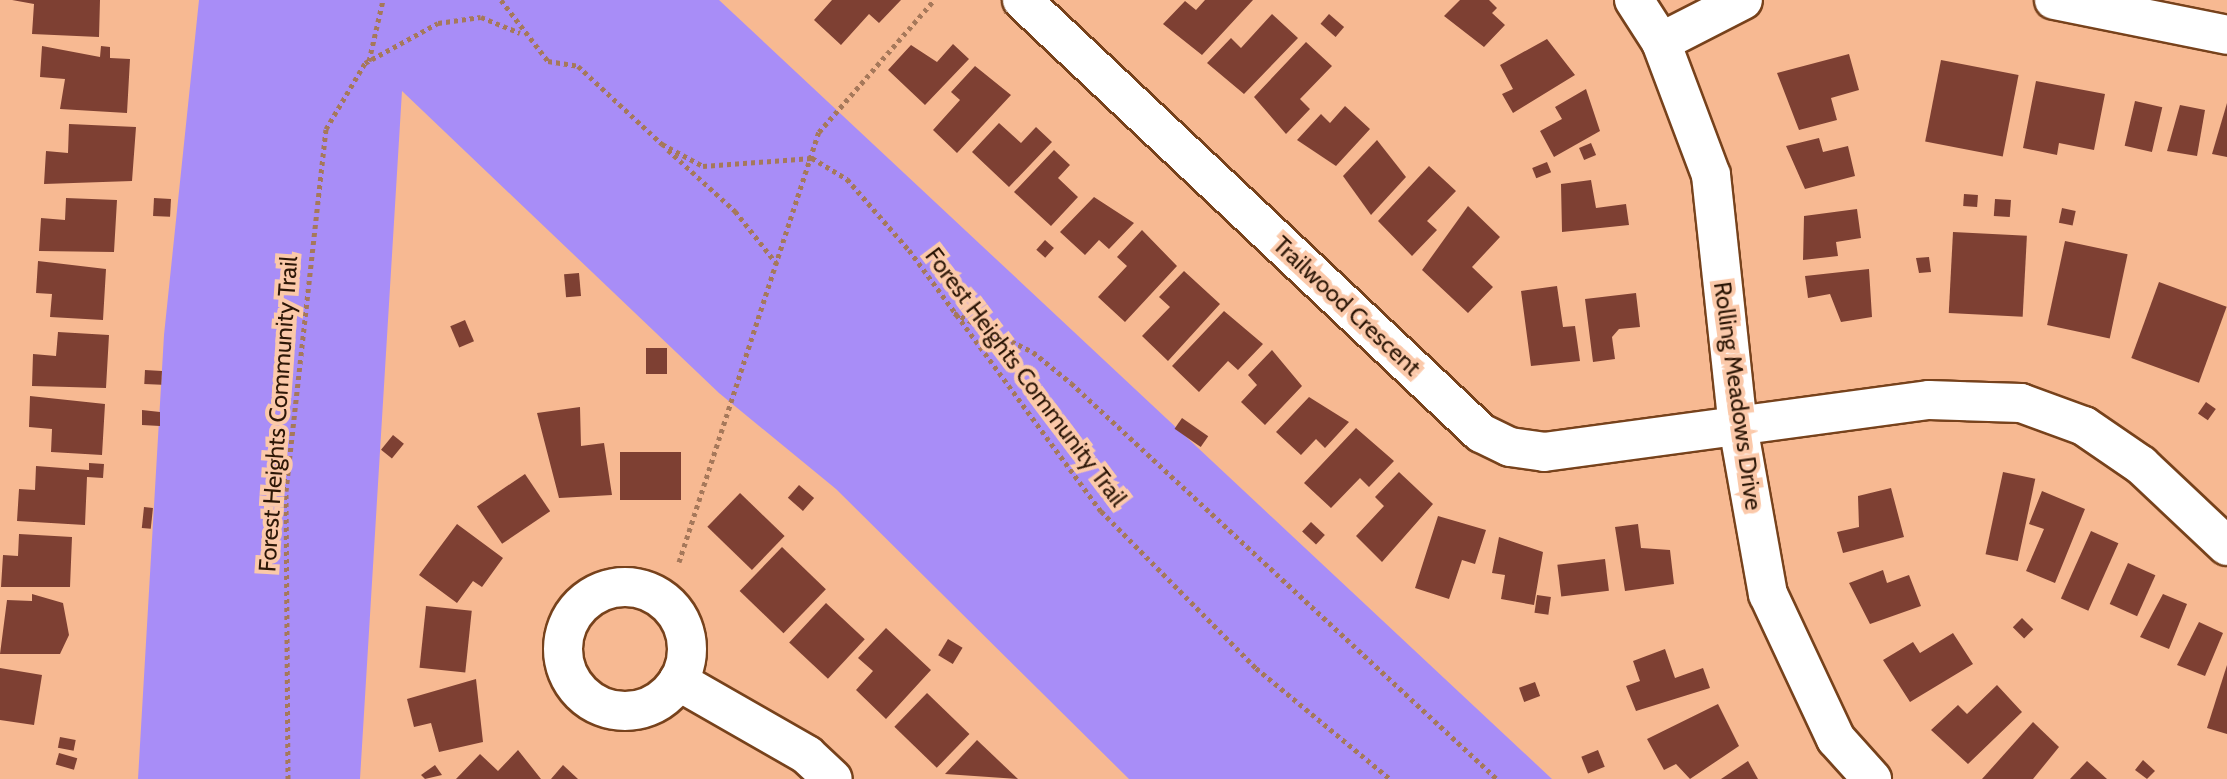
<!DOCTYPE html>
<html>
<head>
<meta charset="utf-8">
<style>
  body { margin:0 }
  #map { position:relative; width:2227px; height:779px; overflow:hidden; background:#f7b992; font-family:Cabin,sans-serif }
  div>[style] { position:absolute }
  .green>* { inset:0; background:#a88df7 }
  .building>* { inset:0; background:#7e4033; transform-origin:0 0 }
  .path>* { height:5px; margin-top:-2.5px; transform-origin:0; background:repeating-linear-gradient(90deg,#a6785a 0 4px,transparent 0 8px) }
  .roads { filter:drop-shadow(2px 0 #77421c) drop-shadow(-2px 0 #77421c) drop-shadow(0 2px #77421c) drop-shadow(0 -2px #77421c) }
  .street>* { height:38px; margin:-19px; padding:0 19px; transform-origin:19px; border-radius:19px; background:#fff }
  .street>.ring { margin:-19px; padding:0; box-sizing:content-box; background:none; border:38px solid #fff; border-radius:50% }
  span { translate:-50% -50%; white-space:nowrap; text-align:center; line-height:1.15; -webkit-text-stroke:8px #fbc9aa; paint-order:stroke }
  .street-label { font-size:24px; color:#2d1707 }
</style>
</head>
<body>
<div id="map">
  <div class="green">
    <i style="clip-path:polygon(199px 0,719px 0,1552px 779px,1129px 779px,836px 489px,719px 393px,402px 91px,360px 779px,138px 779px,164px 335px)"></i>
  </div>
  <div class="building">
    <i style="clip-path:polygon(12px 0,100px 0,99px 37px,32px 34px,34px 4px)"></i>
    <i style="clip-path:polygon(832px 0,901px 0,879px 23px,869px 14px,841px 45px,814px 20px)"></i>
    <i style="clip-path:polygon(1205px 0,1253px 0,1202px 55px,1163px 24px,1185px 1px,1196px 10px)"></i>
    <i style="clip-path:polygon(1460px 0,1489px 0,1497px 8px,1492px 13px,1505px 25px,1484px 47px,1444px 16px)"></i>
    <i style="clip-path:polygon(1272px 14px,1298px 38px,1244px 94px,1207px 63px,1231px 38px,1241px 48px)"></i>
    <i style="left:1329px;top:14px;width:20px;height:13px;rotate:41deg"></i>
    <i style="clip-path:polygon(1547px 39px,1575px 75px,1513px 113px,1502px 94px,1513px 89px,1500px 65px)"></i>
    <i style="clip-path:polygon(1306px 42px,1332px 66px,1300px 99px,1310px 109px,1286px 134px,1254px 97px)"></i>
    <i style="clip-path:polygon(953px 44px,969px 59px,925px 105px,888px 70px,911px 45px,937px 62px)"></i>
    <i style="clip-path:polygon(42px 46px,100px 57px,101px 46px,110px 47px,110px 58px,130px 59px,127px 113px,60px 109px,65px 79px,40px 77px)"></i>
    <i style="clip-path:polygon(1849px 54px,1859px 90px,1831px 98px,1837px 120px,1799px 130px,1777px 73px)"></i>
    <i style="left:1941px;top:60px;width:79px;height:83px;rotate:11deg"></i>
    <i style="clip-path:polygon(975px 66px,1011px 95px,957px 153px,933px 130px,960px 100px,951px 92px)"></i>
    <i style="clip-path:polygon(2036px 81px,2105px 94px,2094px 150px,2059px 143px,2057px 155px,2023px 148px)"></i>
    <i style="clip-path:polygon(1586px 89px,1600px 131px,1554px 157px,1540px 131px,1562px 119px,1555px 107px)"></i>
    <i style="left:2135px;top:101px;width:28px;height:46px;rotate:13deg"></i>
    <i style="clip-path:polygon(2227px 103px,2227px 157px,2212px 154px)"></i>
    <i style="clip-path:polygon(2180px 105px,2205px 110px,2197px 156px,2167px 151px)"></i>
    <i style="clip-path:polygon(1345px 106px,1370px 129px,1336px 166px,1297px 140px,1321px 114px,1330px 123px)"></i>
    <i style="clip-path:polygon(999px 123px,1021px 143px,1036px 127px,1052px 142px,1009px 187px,972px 152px)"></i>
    <i style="clip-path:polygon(69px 124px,136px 127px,132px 181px,44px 184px,46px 151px,68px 153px)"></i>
    <i style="clip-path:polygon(1819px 138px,1823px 152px,1848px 146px,1855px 176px,1805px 189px,1786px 146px)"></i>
    <i style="clip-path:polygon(1377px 140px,1406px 177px,1371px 215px,1343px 176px)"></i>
    <i style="left:1591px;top:143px;width:13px;height:13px;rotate:67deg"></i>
    <i style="clip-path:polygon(1054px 150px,1070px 165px,1058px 178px,1078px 197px,1051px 226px,1014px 192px)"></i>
    <i style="left:1547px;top:162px;width:11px;height:16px;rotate:68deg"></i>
    <i style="clip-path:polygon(1429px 166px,1456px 191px,1427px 221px,1437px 230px,1412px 256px,1378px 221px)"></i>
    <i style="clip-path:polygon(1591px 180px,1596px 208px,1626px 204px,1629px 225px,1562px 232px,1561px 184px)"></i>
    <i style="left:1964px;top:194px;width:14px;height:12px;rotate:4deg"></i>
    <i style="clip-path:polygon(1094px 197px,1134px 223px,1109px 249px,1099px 240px,1085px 255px,1060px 232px)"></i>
    <i style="clip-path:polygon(66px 198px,117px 200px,114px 252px,39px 251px,41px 218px,65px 220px)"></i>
    <i style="left:154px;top:198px;width:17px;height:18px;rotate:3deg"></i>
    <i style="left:1995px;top:199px;width:16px;height:17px;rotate:4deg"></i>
    <i style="clip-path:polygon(1468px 206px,1500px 237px,1472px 267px,1493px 287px,1468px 313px,1422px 270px)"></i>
    <i style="left:2062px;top:208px;width:14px;height:15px;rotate:12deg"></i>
    <i style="clip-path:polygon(1857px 209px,1861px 238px,1836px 242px,1838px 256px,1803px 260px,1804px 216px)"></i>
    <i style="clip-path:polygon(1142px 230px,1177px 266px,1125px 322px,1098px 297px,1127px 266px,1117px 257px)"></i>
    <i style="left:1953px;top:232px;width:74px;height:81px;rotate:3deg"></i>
    <i style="left:1045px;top:240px;width:12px;height:13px;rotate:42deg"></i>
    <i style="left:2065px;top:241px;width:64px;height:86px;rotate:12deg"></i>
    <i style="clip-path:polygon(1929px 257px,1931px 272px,1919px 273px,1916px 258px)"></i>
    <i style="clip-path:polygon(38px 261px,106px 269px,103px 320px,50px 317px,52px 294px,36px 293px)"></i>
    <i style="clip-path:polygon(1869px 269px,1872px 317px,1841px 322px,1830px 294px,1808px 298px,1805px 276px)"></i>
    <i style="clip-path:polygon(1184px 271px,1220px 304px,1168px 361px,1142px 336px,1170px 307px,1159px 297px)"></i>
    <i style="left:579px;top:273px;width:23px;height:15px;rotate:85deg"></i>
    <i style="left:2159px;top:282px;width:72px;height:81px;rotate:20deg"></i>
    <i style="clip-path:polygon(1557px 286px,1563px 327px,1575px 326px,1580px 361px,1531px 366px,1521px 291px)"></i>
    <i style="clip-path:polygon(1636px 293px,1640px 327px,1619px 329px,1612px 337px,1615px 359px,1593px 362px,1585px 299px)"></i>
    <i style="clip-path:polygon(1224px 311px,1263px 344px,1238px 370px,1228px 361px,1199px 392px,1172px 366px)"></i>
    <i style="left:465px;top:320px;width:23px;height:16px;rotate:67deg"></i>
    <i style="clip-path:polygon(58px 332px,109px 335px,106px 388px,32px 386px,33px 354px,56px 356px)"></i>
    <i style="left:646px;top:348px;width:21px;height:26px"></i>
    <i style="clip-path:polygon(1272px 350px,1302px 386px,1265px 425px,1241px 402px,1257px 385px,1248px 375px)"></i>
    <i style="left:145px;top:370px;width:17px;height:14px;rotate:3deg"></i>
    <i style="clip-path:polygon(30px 396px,105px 404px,102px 455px,51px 452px,52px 429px,29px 427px)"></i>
    <i style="clip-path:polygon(1309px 397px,1349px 422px,1325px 448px,1316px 439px,1301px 455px,1276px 432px)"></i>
    <i style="left:2206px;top:402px;width:12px;height:14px;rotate:35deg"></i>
    <i style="clip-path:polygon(580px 407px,581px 446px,604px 443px,612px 495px,559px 498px,537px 413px)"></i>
    <i style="clip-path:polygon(142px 410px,160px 412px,160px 426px,142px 425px)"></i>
    <i style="left:1182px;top:418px;width:32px;height:13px;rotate:35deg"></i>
    <i style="clip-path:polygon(1356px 428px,1394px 461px,1369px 487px,1360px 478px,1331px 508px,1304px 483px)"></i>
    <i style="left:393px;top:435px;width:14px;height:19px;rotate:39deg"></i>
    <i style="left:620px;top:452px;width:61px;height:48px"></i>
    <i style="clip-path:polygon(89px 463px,104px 464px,103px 478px,87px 477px,85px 525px,17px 521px,19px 489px,35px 490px,36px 466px,89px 470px)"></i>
    <i style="clip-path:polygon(1399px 472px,1433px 504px,1382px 562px,1356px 536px,1384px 506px,1375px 497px)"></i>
    <i style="left:2003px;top:472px;width:33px;height:84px;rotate:12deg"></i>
    <i style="left:525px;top:474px;width:45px;height:58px;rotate:56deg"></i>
    <i style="left:799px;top:485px;width:20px;height:17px;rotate:41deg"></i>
    <i style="clip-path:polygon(1891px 488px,1904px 537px,1843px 553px,1837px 532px,1859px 527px,1858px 496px)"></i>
    <i style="clip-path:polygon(2042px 491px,2085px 509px,2055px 583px,2026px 571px,2044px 529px,2029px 524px)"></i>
    <i style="left:740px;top:493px;width:62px;height:47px;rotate:44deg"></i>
    <i style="left:144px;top:507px;width:9px;height:21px;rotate:6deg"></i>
    <i style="clip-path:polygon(1438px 516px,1486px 530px,1475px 564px,1462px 560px,1449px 599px,1415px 588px)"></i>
    <i style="left:1311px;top:522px;width:19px;height:13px;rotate:43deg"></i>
    <i style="clip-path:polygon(457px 524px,503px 558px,482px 587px,473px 581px,457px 603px,419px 575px)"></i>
    <i style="clip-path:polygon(1638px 524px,1641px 548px,1670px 550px,1674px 584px,1625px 591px,1615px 527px)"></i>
    <i style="left:2091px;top:531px;width:30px;height:74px;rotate:24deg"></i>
    <i style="clip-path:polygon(19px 534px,72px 537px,70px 587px,1px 587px,3px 555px,18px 556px)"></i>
    <i style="clip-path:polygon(1499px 537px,1543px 552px,1534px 605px,1501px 599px,1505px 575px,1492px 573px)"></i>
    <i style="left:782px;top:547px;width:61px;height:61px;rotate:44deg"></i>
    <i style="left:1605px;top:559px;width:32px;height:48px;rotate:83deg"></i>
    <i style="left:2128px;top:563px;width:30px;height:45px;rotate:24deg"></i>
    <i style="clip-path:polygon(1883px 570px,1887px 583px,1909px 575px,1921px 606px,1870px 624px,1849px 583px)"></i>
    <i style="clip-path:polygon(32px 594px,63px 603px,69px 635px,60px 654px,0 654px,7px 600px,32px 601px)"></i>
    <i style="clip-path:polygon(2163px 594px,2187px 604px,2169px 649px,2140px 637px)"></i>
    <i style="left:1537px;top:595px;width:14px;height:18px;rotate:8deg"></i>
    <i style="left:826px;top:603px;width:53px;height:54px;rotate:43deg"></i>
    <i style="left:426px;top:606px;width:46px;height:62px;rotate:6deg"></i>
    <i style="left:2022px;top:618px;width:16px;height:13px;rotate:45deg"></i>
    <i style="clip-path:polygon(2199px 622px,2223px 633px,2205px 676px,2177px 665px)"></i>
    <i style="clip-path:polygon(886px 628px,931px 670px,886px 719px,856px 690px,873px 671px,858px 658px)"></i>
    <i style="clip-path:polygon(1953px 633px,1973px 664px,1910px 702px,1883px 660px,1913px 642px,1920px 653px)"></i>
    <i style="left:948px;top:639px;width:17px;height:19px;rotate:31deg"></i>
    <i style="clip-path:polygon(1665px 649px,1675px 678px,1703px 668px,1710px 688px,1636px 711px,1626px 686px,1640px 681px,1633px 661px)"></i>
    <i style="clip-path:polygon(2227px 665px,2227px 734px,2207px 728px)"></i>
    <i style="clip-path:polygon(0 668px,42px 675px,34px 725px,0 720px)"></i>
    <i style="clip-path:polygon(476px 679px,483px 742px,439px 752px,431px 723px,414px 727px,407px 699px)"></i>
    <i style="left:1535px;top:682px;width:15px;height:17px;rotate:70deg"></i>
    <i style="clip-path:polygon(1997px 685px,2022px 712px,1968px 764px,1931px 730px,1958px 705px,1967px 714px)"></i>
    <i style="left:927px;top:693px;width:59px;height:47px;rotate:44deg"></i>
    <i style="clip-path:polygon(1718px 704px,1739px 746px,1690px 779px,1676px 764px,1664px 770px,1647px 739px)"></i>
    <i style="clip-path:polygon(2033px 722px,2059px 747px,2033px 779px,1982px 779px)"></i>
    <i style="left:60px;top:737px;width:16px;height:11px;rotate:11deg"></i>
    <i style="clip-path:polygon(977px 740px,1018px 779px,945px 774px)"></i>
    <i style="clip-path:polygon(518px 750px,541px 779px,456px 779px,480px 754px,498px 771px)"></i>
    <i style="left:1598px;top:750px;width:18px;height:18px;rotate:68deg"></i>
    <i style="left:59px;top:753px;width:19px;height:12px;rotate:16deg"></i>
    <i style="clip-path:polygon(2143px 760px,2155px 771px,2147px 779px,2135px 770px)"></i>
    <i style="clip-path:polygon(1748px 761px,1758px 779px,1721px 779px)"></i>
    <i style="clip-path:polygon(2087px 761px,2107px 779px,2070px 779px)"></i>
    <i style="clip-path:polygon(435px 765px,442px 775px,425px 779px,421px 775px)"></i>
    <i style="clip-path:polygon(563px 765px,578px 779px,551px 779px)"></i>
  </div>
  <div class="path">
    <i style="left:501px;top:0;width:77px;rotate:52.4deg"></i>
    <i style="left:548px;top:61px;width:30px;rotate:9deg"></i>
    <i style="left:578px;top:66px;width:115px;rotate:42.9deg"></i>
    <i style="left:662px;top:144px;width:47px;rotate:28.2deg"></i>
    <i style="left:703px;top:166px;width:109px;rotate:-4.2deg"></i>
    <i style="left:812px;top:158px;width:41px;rotate:31deg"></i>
    <i style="left:847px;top:179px;width:94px;rotate:48.9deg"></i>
    <i style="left:909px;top:250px;width:324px;rotate:53.7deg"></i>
    <i style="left:1101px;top:511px;width:221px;rotate:45.4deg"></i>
    <i style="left:1256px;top:668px;width:174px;rotate:39.6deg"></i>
    <i style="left:369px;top:61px;width:63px;rotate:-77.1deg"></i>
    <i style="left:668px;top:150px;width:91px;rotate:42.3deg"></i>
    <i style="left:735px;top:211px;width:68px;rotate:51.6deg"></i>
    <i style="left:954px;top:313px;width:88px;rotate:26.3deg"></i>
    <i style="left:1033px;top:352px;width:49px;rotate:39.2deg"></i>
    <i style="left:1071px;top:383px;width:582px;rotate:42.91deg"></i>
    <i style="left:679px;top:562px;width:452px;rotate:-72deg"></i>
    <i style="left:819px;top:132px;width:175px;rotate:-48.9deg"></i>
    <i style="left:288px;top:779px;width:288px;rotate:-90.4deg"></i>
    <i style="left:286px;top:491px;width:364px;rotate:-83.7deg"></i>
    <i style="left:326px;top:129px;width:77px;rotate:-59.4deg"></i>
    <i style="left:365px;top:63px;width:83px;rotate:-28.7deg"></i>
    <i style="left:438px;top:23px;width:43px;rotate:-7.9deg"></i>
    <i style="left:481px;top:17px;width:42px;rotate:22.3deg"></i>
  </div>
  <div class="roads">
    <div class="street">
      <i style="left:1022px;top:0;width:631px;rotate:43.33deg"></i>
      <i style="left:1481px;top:433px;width:32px;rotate:26deg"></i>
      <i style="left:1510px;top:447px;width:34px;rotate:8deg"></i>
      <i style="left:1544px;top:452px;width:388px;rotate:-7.7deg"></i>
      <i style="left:1929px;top:400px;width:92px;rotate:1.9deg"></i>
      <i style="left:2021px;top:403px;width:67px;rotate:20.1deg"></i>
      <i style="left:2084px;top:426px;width:69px;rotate:34.4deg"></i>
      <i style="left:2141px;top:465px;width:118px;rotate:43.3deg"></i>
      <i style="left:1634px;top:0;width:50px;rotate:57.3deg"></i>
      <i style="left:1661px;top:42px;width:142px;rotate:69.4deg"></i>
      <i style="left:1711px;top:175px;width:252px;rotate:83.9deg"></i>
      <i style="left:1738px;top:426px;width:171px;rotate:79.9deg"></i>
      <i style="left:1768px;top:594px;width:160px;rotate:64.9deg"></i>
      <i style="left:1836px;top:739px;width:54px;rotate:48deg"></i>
      <i style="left:2054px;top:0;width:177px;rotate:11.4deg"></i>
      <i style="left:1661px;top:42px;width:92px;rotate:-27.1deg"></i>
      <i class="ring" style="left:563px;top:587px;width:86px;height:86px"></i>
      <i style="left:678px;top:681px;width:149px;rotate:29.8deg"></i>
      <i style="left:807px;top:755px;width:35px;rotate:43deg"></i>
    </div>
  </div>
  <div class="street-label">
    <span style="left:1347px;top:306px;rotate:43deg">Trailwood Crescent</span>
    <span style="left:1026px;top:377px;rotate:53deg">Forest Heights Community Trail</span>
    <span style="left:1738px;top:396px;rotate:82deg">Rolling Meadows Drive</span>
    <span style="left:278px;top:414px;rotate:-86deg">Forest Heights Community Trail</span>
  </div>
</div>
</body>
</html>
